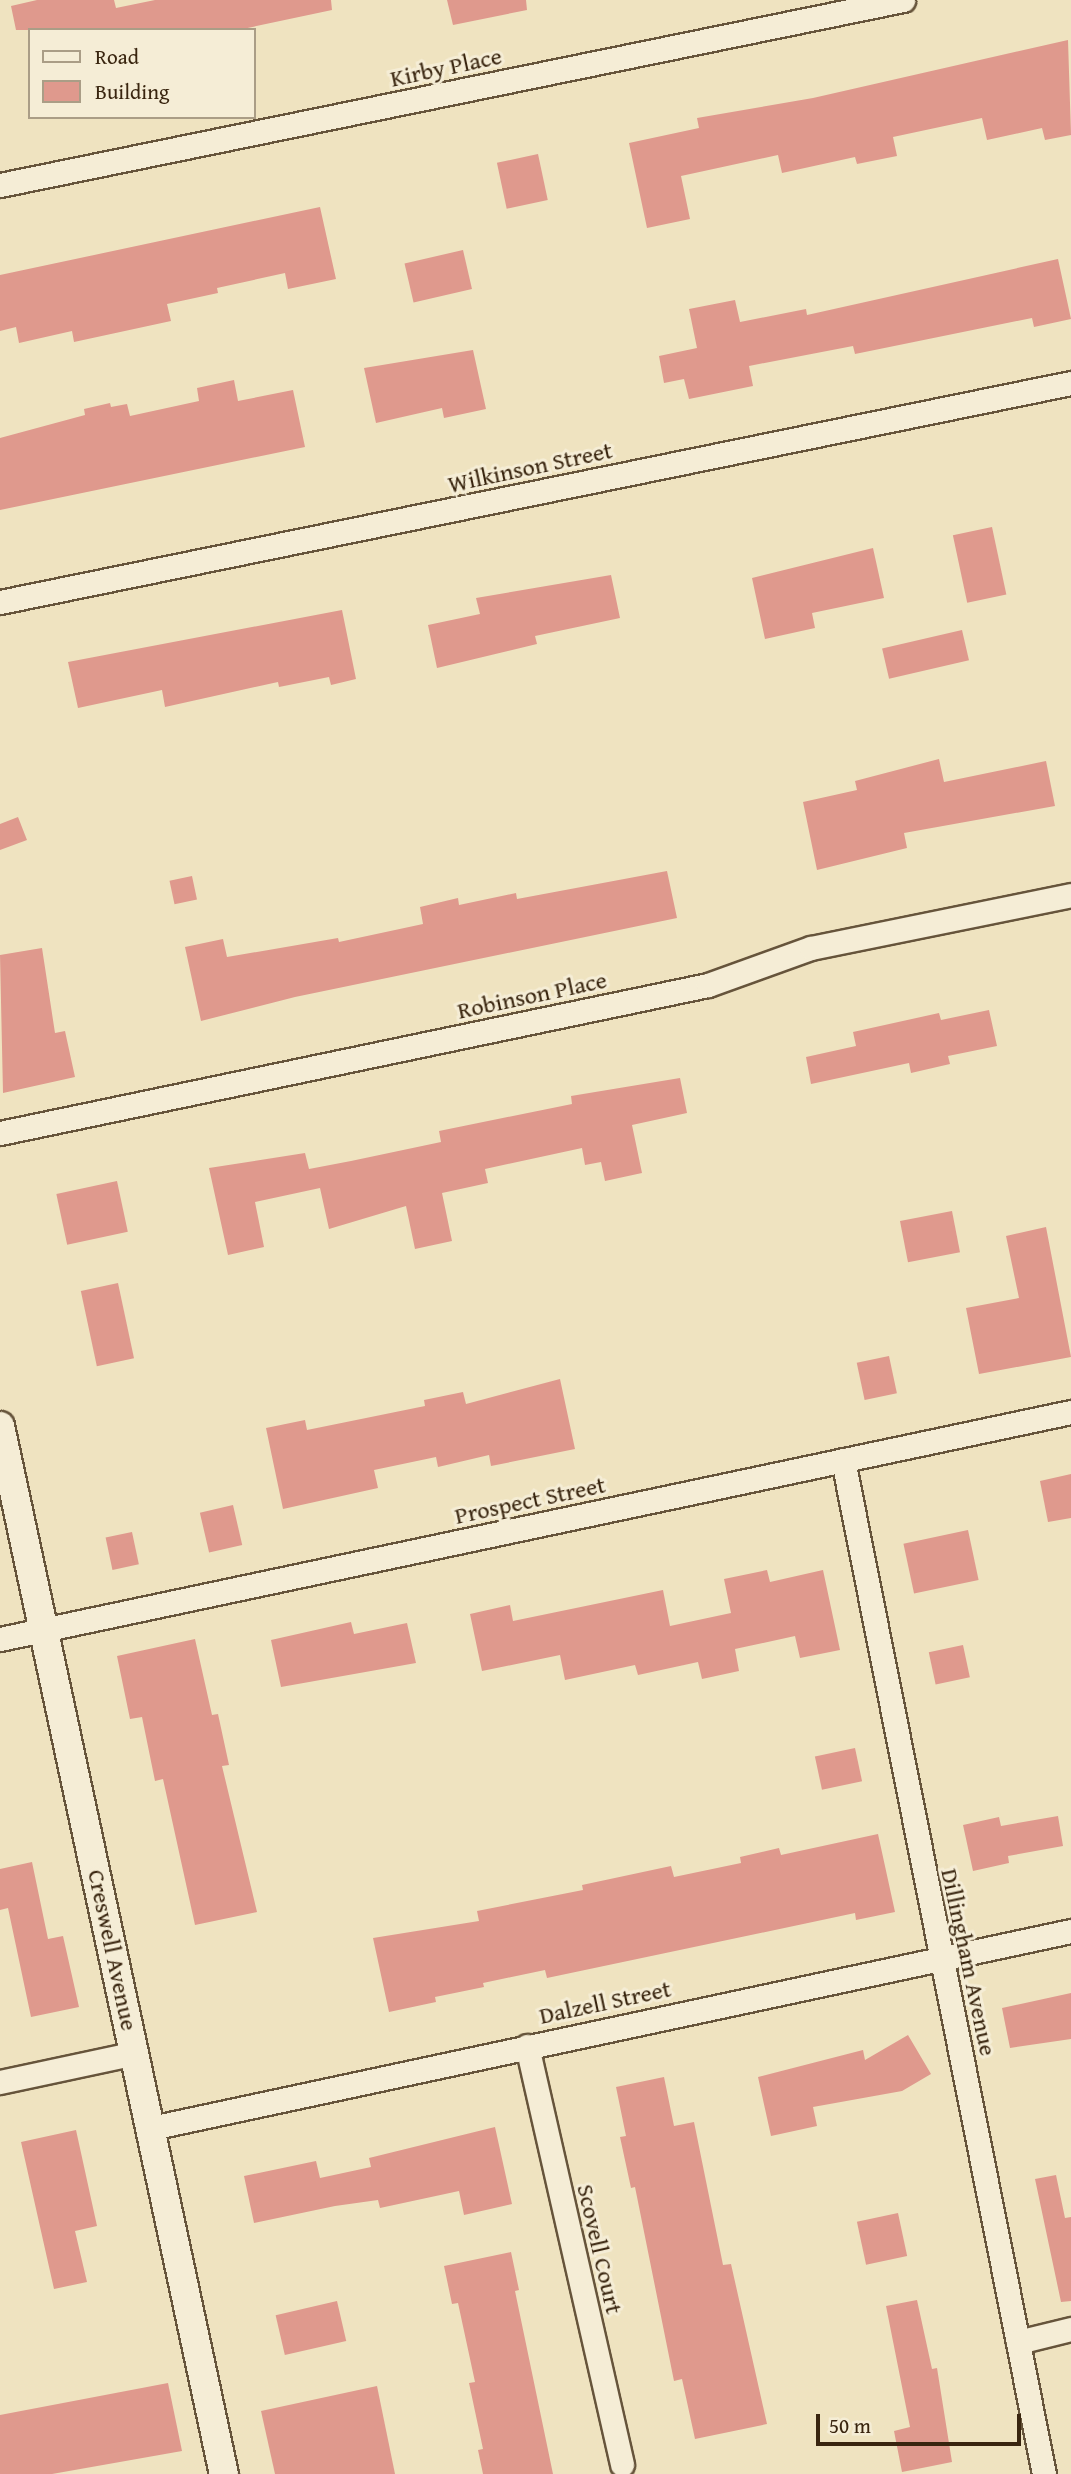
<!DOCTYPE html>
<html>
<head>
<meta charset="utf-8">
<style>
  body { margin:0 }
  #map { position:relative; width:1071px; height:2474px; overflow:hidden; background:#efe3c0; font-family:"Gentium Book Plus",serif }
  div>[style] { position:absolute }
  .building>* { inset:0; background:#df998d; transform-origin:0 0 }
  .roads { filter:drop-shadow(2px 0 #66543b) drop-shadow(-2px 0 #66543b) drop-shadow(0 2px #66543b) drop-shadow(0 -2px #66543b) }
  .minor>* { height:23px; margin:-11.5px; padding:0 11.5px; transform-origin:11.5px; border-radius:11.5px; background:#f5edd6 }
  .tertiary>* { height:28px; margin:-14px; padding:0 14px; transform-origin:14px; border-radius:14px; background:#f5edd6 }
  span { translate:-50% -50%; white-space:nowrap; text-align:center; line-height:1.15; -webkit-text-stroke:6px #f5edd6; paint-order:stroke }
  .street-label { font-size:24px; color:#39250f }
  .legend { position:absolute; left:28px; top:28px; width:228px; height:91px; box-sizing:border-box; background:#f5edd6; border:2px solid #aa9d86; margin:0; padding:9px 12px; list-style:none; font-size:21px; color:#39250f }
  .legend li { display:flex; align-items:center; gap:14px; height:35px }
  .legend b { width:35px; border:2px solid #aa9d86 }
  .scale { position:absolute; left:816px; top:2414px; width:205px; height:32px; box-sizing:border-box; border:4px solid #39250f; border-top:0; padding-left:9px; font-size:21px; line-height:24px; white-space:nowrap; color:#39250f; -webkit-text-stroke:5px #f5edd6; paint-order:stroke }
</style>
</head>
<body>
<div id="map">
  <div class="building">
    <i style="clip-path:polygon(37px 0,114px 0,116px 8px,155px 0,331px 0,332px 10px,238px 30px,16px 30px,11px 6px)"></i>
    <i style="clip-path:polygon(447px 0,526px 0,527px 10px,453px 25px)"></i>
    <i style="clip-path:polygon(1068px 40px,1071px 135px,1045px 140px,1042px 128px,987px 140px,982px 118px,893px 137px,897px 156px,857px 164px,855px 157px,782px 173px,778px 155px,681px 176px,690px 219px,647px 228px,629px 143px,699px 128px,697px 118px,813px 98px)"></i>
    <i style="left:538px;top:154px;width:47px;height:42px;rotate:78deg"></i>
    <i style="clip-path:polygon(320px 207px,336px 279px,288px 289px,285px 273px,217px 288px,218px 293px,167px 304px,171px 321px,74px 342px,72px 331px,19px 343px,16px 327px,0 331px,0 275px)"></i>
    <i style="left:463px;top:250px;width:40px;height:60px;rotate:77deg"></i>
    <i style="clip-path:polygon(1058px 259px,1071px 319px,1034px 327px,1032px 318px,855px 354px,853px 346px,749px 366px,753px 386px,689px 399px,684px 379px,664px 383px,659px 356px,697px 348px,689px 309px,735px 300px,740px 322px,806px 309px,807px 315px)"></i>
    <i style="clip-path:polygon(473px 350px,486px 409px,444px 418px,442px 408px,376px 423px,364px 368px)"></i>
    <i style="clip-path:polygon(234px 380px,238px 401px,293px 390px,305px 447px,0 510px,0 438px,85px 415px,84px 409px,110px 403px,111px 407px,127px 404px,130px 416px,199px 401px,197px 388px)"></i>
    <i style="left:992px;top:527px;width:69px;height:40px;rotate:78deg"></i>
    <i style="clip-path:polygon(873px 548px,884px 598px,812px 613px,815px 628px,765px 639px,752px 578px)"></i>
    <i style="clip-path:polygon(611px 575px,620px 618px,535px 636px,537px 644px,437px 668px,428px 625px,480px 614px,476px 598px)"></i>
    <i style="clip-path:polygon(342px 610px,356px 679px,331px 685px,329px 677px,279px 687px,278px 682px,165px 707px,162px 690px,78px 708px,68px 662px)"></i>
    <i style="left:962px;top:630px;width:31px;height:82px;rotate:77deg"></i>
    <i style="clip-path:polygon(939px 759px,944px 782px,1046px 761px,1055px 806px,904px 833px,907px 848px,817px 870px,803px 802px,857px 790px,855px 781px)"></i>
    <i style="clip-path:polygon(18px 817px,27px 840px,0 850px,0 824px)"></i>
    <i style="clip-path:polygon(667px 871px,677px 918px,295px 997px,201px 1021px,185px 947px,223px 939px,227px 957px,338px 938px,339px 942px,423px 924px,420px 907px,458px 898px,459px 905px,516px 893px,517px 899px)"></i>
    <i style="left:192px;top:876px;width:24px;height:23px;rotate:78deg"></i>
    <i style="clip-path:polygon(42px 948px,55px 1033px,65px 1031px,75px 1077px,3px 1093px,0 955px)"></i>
    <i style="clip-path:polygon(989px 1010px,997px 1046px,948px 1056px,950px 1064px,911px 1073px,909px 1063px,811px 1084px,806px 1057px,856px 1046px,853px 1032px,939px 1013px,941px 1020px)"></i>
    <i style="clip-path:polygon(680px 1078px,687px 1113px,632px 1125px,642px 1173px,605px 1181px,601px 1162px,585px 1165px,582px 1148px,485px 1169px,488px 1183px,442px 1193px,452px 1241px,415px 1249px,406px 1206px,329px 1229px,320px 1188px,255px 1202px,264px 1247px,228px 1255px,209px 1168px,305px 1153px,309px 1169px,351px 1161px,441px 1142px,439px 1131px,572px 1104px,571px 1096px)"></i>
    <i style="left:117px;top:1181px;width:52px;height:62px;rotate:78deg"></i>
    <i style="left:952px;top:1211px;width:42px;height:53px;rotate:79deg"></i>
    <i style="clip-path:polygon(1046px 1227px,1071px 1357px,979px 1374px,966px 1308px,1019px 1298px,1006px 1236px)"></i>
    <i style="left:118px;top:1283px;width:77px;height:38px;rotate:78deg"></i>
    <i style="left:889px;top:1356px;width:38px;height:33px;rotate:78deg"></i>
    <i style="clip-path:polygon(560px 1379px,575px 1449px,491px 1466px,489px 1455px,438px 1467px,436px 1457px,374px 1470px,378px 1488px,283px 1509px,266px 1428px,305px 1420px,307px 1430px,425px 1406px,424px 1400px,463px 1392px,466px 1404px)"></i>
    <i style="clip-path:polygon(1071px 1474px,1071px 1518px,1048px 1522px,1040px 1481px)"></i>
    <i style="left:233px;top:1505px;width:41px;height:34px;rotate:77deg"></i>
    <i style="left:968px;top:1530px;width:51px;height:66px;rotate:78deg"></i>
    <i style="left:132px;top:1532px;width:33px;height:27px;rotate:78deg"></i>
    <i style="clip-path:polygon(767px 1570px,770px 1582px,823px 1570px,840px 1650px,800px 1658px,795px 1636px,735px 1649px,739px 1671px,702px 1679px,698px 1662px,638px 1675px,635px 1665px,565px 1680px,560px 1655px,482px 1671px,470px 1614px,510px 1605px,513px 1621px,663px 1590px,670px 1626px,731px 1613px,724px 1579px)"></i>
    <i style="clip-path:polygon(351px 1622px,354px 1634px,407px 1623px,416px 1663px,281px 1687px,271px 1640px)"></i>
    <i style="clip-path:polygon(195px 1639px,212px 1715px,218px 1714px,229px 1765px,222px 1766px,257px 1912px,195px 1925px,163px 1779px,155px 1781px,142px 1717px,130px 1719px,117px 1656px)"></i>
    <i style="left:963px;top:1645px;width:33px;height:35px;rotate:78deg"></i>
    <i style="left:855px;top:1748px;width:34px;height:41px;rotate:78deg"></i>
    <i style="clip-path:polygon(1058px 1816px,1063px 1846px,1008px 1856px,1009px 1863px,973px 1871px,963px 1825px,999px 1817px,1001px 1826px)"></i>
    <i style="clip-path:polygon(878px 1834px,895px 1912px,856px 1920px,855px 1913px,547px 1978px,545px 1970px,483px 1983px,484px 1987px,435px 1997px,436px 2002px,389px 2012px,373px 1938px,479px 1921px,477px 1911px,583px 1890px,582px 1885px,671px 1866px,674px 1877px,741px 1863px,740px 1857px,779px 1848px,781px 1855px)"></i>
    <i style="clip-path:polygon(32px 1862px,48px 1939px,63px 1936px,79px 2007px,31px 2017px,8px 1908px,0 1910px,0 1869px)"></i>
    <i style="clip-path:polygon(1071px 1993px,1071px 2039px,1010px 2048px,1002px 2008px)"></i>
    <i style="clip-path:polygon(908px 2035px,931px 2074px,902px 2091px,813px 2107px,817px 2126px,771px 2136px,758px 2077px,863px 2050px,865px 2060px)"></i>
    <i style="clip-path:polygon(664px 2077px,674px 2126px,694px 2122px,723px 2265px,731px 2264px,767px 2424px,695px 2439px,682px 2379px,674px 2381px,635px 2187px,631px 2188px,620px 2137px,626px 2136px,616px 2087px)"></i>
    <i style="clip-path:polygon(495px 2127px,512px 2204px,464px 2215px,459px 2191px,380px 2208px,378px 2200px,335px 2206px,254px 2223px,244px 2176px,316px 2161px,320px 2178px,371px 2167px,369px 2158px)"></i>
    <i style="clip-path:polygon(76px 2130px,97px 2226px,75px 2231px,87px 2282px,54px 2289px,21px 2142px)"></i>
    <i style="clip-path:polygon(1056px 2175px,1065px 2218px,1071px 2217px,1071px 2301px,1061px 2302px,1035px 2179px)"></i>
    <i style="left:898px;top:2213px;width:44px;height:42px;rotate:78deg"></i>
    <i style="clip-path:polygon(511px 2252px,519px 2290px,515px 2291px,553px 2474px,483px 2474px,478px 2450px,483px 2449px,469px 2383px,475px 2382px,458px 2303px,452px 2304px,444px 2266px)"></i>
    <i style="clip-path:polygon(917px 2300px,932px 2369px,937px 2368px,952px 2462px,902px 2472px,894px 2431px,910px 2427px,886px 2306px)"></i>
    <i style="left:337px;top:2301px;width:41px;height:63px;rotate:77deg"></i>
    <i style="clip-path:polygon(168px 2383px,182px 2451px,52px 2474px,0 2474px,0 2415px)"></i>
    <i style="clip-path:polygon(377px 2386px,395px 2474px,275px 2474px,261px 2411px)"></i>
  </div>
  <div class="roads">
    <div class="minor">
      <i style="left:0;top:185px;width:922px;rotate:-11.58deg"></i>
      <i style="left:0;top:602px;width:1093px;rotate:-11.56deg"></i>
      <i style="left:0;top:1133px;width:723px;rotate:-11.81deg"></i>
      <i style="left:708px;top:985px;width:109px;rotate:-19.8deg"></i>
      <i style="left:811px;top:948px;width:265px;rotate:-11.5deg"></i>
      <i style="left:843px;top:1460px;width:1034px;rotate:78.79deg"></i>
      <i style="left:0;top:1639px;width:1095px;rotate:-11.97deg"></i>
      <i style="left:527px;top:2046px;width:429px;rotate:77.2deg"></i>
      <i style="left:0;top:2082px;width:138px;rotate:-12.1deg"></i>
      <i style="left:151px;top:2128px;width:941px;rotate:-12.09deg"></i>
      <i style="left:1018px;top:2342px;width:55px;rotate:-13.8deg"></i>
    </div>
    <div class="tertiary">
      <i style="left:0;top:1426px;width:1072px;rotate:77.94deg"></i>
    </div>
  </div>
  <div class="street-label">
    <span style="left:446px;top:67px;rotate:-12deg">Kirby Place</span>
    <span style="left:530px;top:467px;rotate:-12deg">Wilkinson Street</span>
    <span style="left:532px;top:995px;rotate:-12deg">Robinson Place</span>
    <span style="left:530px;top:1500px;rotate:-12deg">Prospect Street</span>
    <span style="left:113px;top:1950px;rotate:78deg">Creswell Avenue</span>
    <span style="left:969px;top:1962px;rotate:78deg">Dillingham Avenue</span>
    <span style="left:605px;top:2002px;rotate:-12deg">Dalzell Street</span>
    <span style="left:600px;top:2249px;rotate:77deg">Scovell Court</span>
  </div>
  <ul class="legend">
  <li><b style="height:9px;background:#f5edd6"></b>Road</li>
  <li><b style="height:19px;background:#df998d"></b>Building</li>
  </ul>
  <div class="scale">50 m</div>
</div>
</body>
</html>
